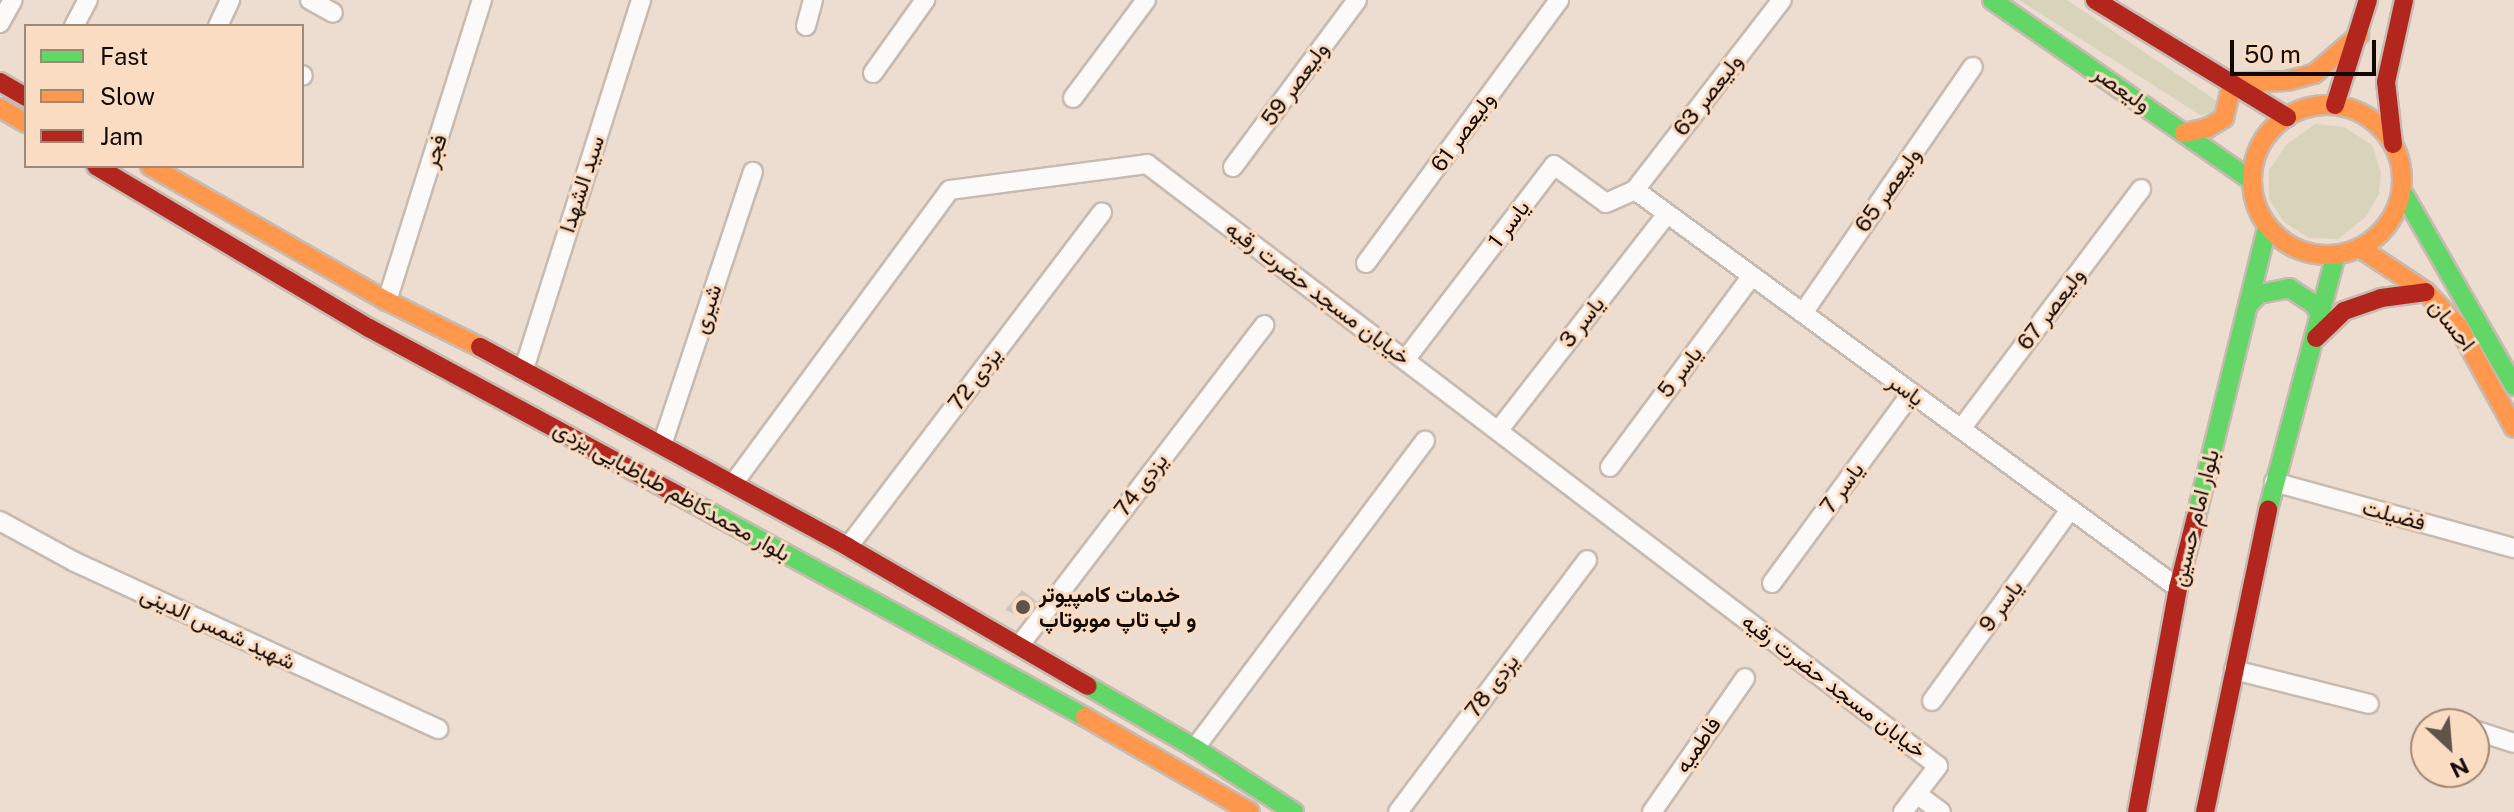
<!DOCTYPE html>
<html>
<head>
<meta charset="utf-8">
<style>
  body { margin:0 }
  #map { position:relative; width:2514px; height:812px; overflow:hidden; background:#edddd0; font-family:"Public Sans",Vazirmatn,sans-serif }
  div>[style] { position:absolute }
  .green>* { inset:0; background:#d8d4bb }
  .building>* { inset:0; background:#d1c4ba }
  .roads { filter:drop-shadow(2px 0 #c7bab0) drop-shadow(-2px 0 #c7bab0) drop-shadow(0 2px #c7bab0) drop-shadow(0 -2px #c7bab0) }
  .street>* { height:18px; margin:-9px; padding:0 9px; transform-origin:9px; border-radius:9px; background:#fcfaf8 }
  .fast>* { height:18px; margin:-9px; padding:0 9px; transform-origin:9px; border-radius:9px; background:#63d668 }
  .slow>* { height:18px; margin:-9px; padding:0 9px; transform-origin:9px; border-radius:9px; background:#ff974d }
  .slow>.ring { margin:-9px; padding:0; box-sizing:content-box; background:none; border:18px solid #ff974d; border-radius:50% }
  .jam>* { height:18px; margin:-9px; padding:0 9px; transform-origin:9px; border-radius:9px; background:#b3261e }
  .dots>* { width:22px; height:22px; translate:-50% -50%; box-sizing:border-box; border:4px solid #fadcc3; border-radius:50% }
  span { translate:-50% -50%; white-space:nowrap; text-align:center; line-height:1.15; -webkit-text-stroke:6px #fadcc3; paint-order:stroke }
  .street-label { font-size:22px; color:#130903 }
  .poi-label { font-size:22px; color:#130903; font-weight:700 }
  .left { translate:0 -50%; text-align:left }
  .legend { position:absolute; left:24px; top:24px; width:280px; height:144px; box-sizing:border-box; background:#fadcc3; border:2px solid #9e8876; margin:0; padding:10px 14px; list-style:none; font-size:24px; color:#130903 }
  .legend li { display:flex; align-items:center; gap:16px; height:40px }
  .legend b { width:40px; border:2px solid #9e8876 }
  .north { position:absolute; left:2410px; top:708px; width:80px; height:80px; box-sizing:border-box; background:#fadcc3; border:2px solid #9e8876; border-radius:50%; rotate:154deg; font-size:22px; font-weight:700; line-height:32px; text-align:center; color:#130903 }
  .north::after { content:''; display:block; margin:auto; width:28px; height:36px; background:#5f534b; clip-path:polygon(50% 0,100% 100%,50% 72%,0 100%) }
  .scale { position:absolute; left:2230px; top:40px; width:146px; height:36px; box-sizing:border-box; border:4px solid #130903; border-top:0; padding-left:10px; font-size:24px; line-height:28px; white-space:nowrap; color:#130903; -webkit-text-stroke:6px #fadcc3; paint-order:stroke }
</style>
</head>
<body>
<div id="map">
  <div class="green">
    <i style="clip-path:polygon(2019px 0,2067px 0,2217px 101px,2215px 110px,2202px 116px)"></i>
    <i style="clip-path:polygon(2315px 124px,2344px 127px,2372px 145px,2381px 173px,2379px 194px,2366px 217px,2338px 239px,2309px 238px,2284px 222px,2269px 199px,2269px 170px,2286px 145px)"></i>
  </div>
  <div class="building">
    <i style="clip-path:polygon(1022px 590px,1038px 602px,1025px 618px,1005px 610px)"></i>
  </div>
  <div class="roads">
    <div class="street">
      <i style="left:310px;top:0;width:26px;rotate:29deg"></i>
      <i style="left:0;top:23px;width:26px;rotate:-61deg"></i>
      <i style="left:74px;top:26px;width:30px;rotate:-62deg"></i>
      <i style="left:218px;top:26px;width:29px;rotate:-65deg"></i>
      <i style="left:806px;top:26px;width:27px;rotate:-75deg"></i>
      <i style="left:873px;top:73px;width:90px;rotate:-54.5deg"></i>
      <i style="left:302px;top:75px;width:1px;rotate:45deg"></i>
      <i style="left:1073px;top:98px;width:122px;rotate:-53.3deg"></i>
      <i style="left:1233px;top:167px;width:208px;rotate:-53.4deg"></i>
      <i style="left:1635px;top:190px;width:673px;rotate:36.24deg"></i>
      <i style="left:1366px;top:263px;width:326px;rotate:-53.7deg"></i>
      <i style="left:387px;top:301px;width:316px;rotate:-72.5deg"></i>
      <i style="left:1803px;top:313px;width:299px;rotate:-55.4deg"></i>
      <i style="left:1405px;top:360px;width:245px;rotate:-52.6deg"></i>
      <i style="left:1554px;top:165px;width:64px;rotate:36.2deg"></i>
      <i style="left:1606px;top:203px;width:32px;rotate:-24deg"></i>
      <i style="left:1635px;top:190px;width:240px;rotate:-52.3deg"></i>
      <i style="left:524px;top:369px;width:387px;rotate:-72.4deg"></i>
      <i style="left:1961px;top:429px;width:300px;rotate:-53.1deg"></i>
      <i style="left:1498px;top:431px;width:275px;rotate:-52.1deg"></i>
      <i style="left:662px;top:445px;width:288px;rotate:-71.6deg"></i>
      <i style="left:1610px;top:467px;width:237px;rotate:-53.4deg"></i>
      <i style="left:2274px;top:482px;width:249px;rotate:15.4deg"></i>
      <i style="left:733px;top:484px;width:365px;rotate:-53.6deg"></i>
      <i style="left:950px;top:190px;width:199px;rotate:-7.5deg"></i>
      <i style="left:1147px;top:164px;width:994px;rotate:37.27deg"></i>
      <i style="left:1938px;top:766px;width:58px;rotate:127.3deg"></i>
      <i style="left:0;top:521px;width:85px;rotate:28.7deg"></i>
      <i style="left:75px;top:562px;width:400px;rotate:24.7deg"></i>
      <i style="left:848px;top:547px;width:420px;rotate:-52.8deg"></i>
      <i style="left:1772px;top:583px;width:235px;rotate:-53.7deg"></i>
      <i style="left:1019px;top:646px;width:404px;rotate:-52.6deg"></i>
      <i style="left:2234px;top:670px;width:139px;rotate:14.1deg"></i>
      <i style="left:1932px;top:701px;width:234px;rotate:-54.2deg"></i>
      <i style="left:2474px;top:730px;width:42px;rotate:18deg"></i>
      <i style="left:1195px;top:748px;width:384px;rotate:-53.2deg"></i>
      <i style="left:1917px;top:794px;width:30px;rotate:37deg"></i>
      <i style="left:1398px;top:812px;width:315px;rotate:-53.1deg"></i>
      <i style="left:1652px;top:812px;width:163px;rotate:-55.2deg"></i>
    </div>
    <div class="fast">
      <i style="left:1992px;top:0;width:315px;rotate:34.8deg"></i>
      <i style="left:2402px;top:191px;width:225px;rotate:60.1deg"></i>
      <i style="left:2248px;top:305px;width:16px;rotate:-45deg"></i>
      <i style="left:2259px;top:294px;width:31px;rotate:-11deg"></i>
      <i style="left:2289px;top:288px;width:30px;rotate:33deg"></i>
      <i style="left:2314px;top:304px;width:16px;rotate:63deg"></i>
      <i style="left:687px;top:500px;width:453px;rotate:28.6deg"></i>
      <i style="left:2268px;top:510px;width:264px;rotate:-75.1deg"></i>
      <i style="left:2196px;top:517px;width:299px;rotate:-76.2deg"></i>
      <i style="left:1088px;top:686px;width:124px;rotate:30.1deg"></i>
      <i style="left:1195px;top:748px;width:118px;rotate:32.9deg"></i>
    </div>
    <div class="slow">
      <i class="ring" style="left:2252px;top:105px;width:132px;height:132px"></i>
      <i style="left:0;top:108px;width:30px;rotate:30deg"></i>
      <i style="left:2184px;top:133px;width:24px;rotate:-12deg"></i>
      <i style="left:2207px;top:128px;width:20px;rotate:-30deg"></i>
      <i style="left:2224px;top:118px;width:36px;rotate:-77deg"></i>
      <i style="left:2232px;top:83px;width:55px;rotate:-2.1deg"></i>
      <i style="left:2287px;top:81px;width:28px;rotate:-15deg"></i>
      <i style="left:2314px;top:74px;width:60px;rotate:-40.9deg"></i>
      <i style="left:150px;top:166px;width:273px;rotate:29.7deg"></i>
      <i style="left:387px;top:301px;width:104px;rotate:26.3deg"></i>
      <i style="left:2360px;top:248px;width:79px;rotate:33.7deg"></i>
      <i style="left:2426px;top:292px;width:47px;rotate:46.7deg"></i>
      <i style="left:2458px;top:326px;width:116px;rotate:61.2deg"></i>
      <i style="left:1085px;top:717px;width:190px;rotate:29.9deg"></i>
    </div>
    <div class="jam">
      <i style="left:2095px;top:0;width:225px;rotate:31.4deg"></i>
      <i style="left:0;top:82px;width:30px;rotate:30deg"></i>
      <i style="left:2335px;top:105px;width:110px;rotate:-72.6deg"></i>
      <i style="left:2393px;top:144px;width:62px;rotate:-96.4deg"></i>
      <i style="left:2386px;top:82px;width:84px;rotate:-77.6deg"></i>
      <i style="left:96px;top:166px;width:317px;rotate:30.7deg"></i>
      <i style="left:369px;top:328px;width:362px;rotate:28.4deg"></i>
      <i style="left:2316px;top:338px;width:39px;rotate:-44deg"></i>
      <i style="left:2344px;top:311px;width:39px;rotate:-19deg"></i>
      <i style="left:2381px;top:298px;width:45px;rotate:-7.6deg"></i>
      <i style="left:480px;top:347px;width:419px;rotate:28.5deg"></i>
      <i style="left:848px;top:547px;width:277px;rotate:30.1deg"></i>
      <i style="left:2137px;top:812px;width:228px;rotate:-79.6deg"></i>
      <i style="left:2178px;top:588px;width:73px;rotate:-75.8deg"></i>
      <i style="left:2205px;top:812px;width:309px;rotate:-78.2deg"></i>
    </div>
  </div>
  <div class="dots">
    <i style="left:1023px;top:607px;background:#5f534b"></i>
  </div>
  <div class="street-label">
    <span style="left:1295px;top:84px;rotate:-54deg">ولیعصر 59</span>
    <span style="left:2122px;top:89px;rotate:35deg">ولیعصر</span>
    <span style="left:1708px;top:95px;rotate:-52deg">ولیعصر 63</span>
    <span style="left:1463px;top:132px;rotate:-54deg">ولیعصر 61</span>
    <span style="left:435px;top:151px;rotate:-72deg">فجر</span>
    <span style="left:582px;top:184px;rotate:-72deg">سید الشهدا</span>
    <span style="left:1888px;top:190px;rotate:-55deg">ولیعصر 65</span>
    <span style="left:1509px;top:224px;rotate:-53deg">یاسر 1</span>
    <span style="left:1318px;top:293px;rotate:37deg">خیابان مسجد حضرت رقیه</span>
    <span style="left:707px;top:309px;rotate:-72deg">شیری</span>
    <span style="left:2051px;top:309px;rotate:-53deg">ولیعصر 67</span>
    <span style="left:1582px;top:322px;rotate:-52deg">یاسر 3</span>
    <span style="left:2452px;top:325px;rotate:52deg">احسان</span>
    <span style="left:1680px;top:372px;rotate:-53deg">یاسر 5</span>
    <span style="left:975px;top:379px;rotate:-53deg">یزدی 72</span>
    <span style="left:1906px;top:390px;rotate:36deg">یاسر</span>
    <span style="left:1141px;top:485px;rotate:-53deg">یزدی 74</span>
    <span style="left:1842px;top:488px;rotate:-54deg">یاسر 7</span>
    <span style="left:672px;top:491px;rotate:29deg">بلوار محمدکاظم طباطبایی یزدی</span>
    <span style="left:2394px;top:515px;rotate:15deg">فضیلت</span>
    <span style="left:2195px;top:518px;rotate:-76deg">بلوار امام حسین</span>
    <span style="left:2001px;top:606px;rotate:-54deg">یاسر 9</span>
    <span style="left:218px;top:628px;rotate:25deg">شهید شمس الدینی</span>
    <span style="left:1492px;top:686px;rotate:-53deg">یزدی 78</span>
    <span style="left:1834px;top:686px;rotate:37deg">خیابان مسجد حضرت رقیه</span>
    <span style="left:1698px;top:745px;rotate:-55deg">فاطمیه</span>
  </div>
  <div class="poi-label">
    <span class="left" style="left:1039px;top:607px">خدمات کامپیوتر<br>و لپ تاپ موبوتاپ</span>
  </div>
  <ul class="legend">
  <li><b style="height:10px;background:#63d668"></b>Fast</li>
  <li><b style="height:10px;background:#ff974d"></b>Slow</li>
  <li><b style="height:10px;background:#b3261e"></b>Jam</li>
  </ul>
  <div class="north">N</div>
  <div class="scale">50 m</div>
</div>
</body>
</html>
